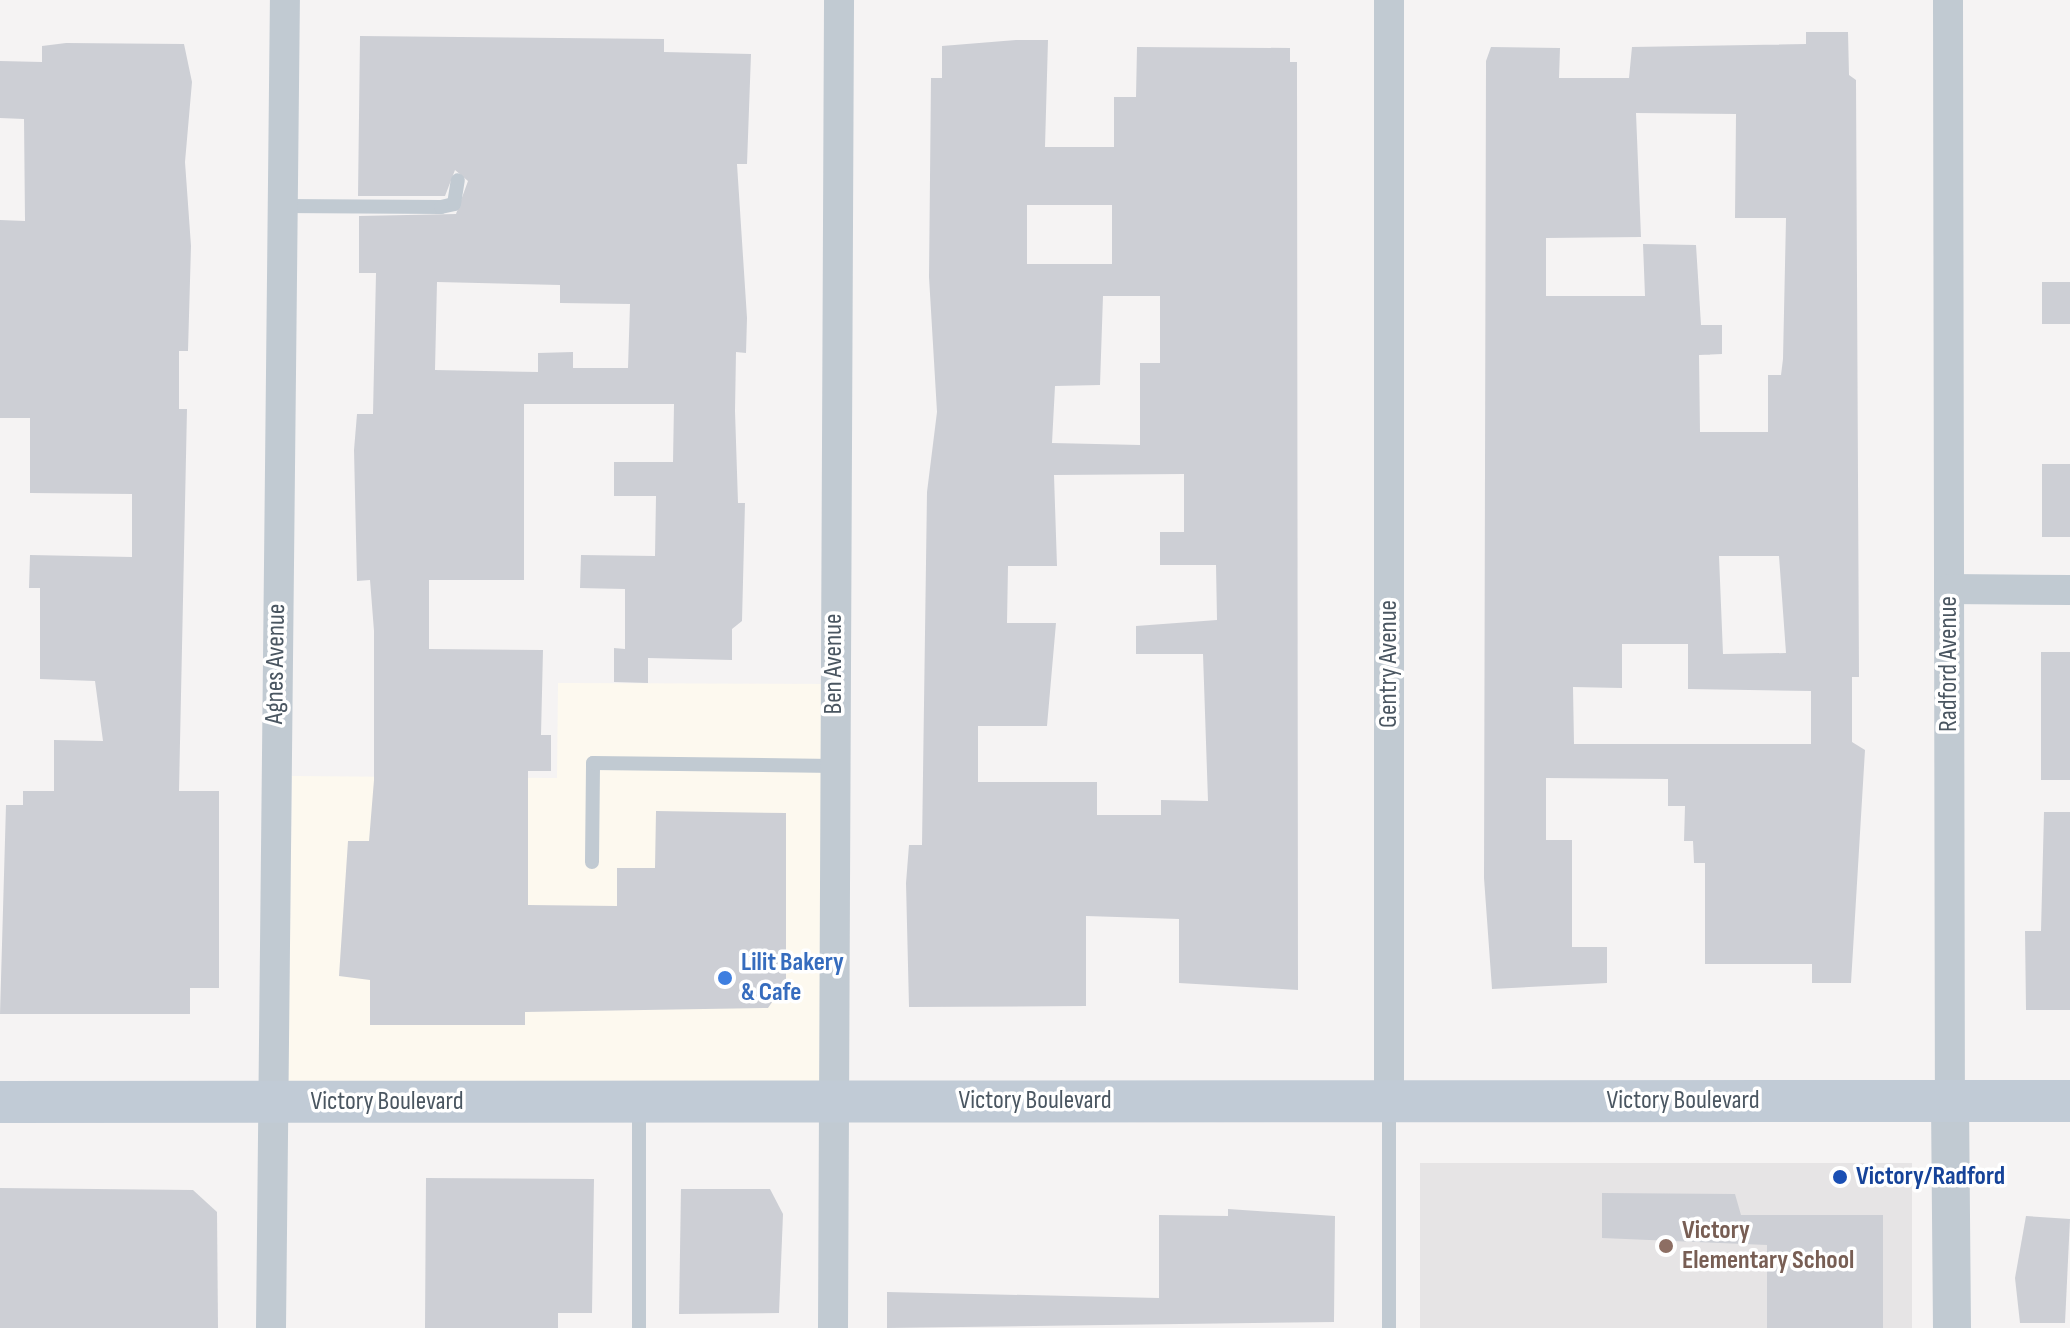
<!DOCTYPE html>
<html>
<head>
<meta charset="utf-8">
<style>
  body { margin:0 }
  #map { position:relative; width:2070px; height:1328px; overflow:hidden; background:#f5f3f3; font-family:"Sofia Sans Condensed",sans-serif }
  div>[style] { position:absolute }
  .commercial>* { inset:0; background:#fdf9ef }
  .education>* { inset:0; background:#e6e4e5; transform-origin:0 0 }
  .building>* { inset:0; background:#cdcfd5; transform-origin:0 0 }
  .service>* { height:14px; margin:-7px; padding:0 7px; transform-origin:7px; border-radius:7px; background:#c1cad2 }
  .minor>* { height:30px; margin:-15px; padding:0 15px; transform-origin:15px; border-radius:15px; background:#c1cad2 }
  .tertiary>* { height:38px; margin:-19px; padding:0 19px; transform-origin:19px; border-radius:19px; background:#c1cad2 }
  .secondary>* { height:42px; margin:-21px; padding:0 21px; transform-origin:21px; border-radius:21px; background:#c1cbd6 }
  .dots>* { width:22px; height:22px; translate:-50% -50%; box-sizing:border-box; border:4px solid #fff; border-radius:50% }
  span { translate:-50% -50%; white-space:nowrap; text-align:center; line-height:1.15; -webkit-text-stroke:7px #fff; paint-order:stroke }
  .street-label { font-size:26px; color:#4a5661 }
  .shop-label { font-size:26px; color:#366cbe; font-weight:700 }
  .left { translate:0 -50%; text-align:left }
  .transit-label { font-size:26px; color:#164399; font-weight:700 }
  .education-label { font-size:26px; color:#785e54; font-weight:700 }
</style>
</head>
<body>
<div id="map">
  <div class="commercial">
    <i style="clip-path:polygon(558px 683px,839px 684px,835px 1100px,288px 1096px,292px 776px,557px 778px)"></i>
  </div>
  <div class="education">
    <i style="left:1912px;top:1163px;width:165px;height:492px;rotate:90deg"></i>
  </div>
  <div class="building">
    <i style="clip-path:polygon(evenodd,1806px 32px,1848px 32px,1849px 75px,1856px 80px,1859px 677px,1852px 677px,1852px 742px,1865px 750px,1851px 983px,1812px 983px,1812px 964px,1705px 964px,1705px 863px,1694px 863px,1693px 841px,1684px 841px,1685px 806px,1668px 806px,1668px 779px,1546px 778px,1546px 840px,1572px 840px,1572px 947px,1607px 947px,1607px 983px,1492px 989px,1484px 878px,1486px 61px,1491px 47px,1560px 48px,1559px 78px,1629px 78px,1632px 47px,1806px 44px,1806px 32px,1636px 113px,1736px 114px,1735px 218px,1786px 218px,1783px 359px,1781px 375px,1768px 375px,1768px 432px,1700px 432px,1699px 355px,1722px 354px,1722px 325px,1701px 325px,1696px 245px,1643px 244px,1645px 296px,1546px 296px,1546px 238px,1641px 237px,1636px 113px,1806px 32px,1719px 556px,1779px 556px,1786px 653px,1723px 654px,1719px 556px,1806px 32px,1622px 644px,1688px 644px,1688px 689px,1811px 691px,1811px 744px,1574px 744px,1573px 687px,1622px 688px,1622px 644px)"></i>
    <i style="clip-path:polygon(evenodd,360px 36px,664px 39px,664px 52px,751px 54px,747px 164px,737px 164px,747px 318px,746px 353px,736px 352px,735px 411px,738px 503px,745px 503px,742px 621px,732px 629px,732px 660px,648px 658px,648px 683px,614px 682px,614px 648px,625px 649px,625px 589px,580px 588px,581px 555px,655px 556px,656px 496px,614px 496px,614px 462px,673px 462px,674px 404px,524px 404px,524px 580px,429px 580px,429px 649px,543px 650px,541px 735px,551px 735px,551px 771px,528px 771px,528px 905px,617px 906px,617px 868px,655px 868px,656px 811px,786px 813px,786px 982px,768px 1008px,525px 1012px,525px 1025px,370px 1025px,370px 980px,339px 976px,348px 841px,369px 841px,374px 780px,374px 631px,370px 580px,357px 581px,354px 450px,357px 414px,373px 414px,376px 273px,359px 273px,359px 216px,456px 214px,468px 181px,455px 170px,445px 196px,358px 196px,360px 36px,437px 282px,560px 285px,560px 303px,630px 304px,628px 368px,573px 368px,573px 352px,538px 353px,538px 372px,435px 370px,437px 282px)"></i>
    <i style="clip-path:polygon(evenodd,1016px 40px,1048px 40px,1045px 147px,1114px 147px,1114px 97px,1136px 97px,1137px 47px,1290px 48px,1290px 62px,1297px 62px,1298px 990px,1179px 983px,1179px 919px,1086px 916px,1086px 1006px,909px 1007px,906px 883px,909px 845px,922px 845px,927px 492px,937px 412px,929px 277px,931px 78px,942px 78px,942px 46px,1016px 40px,1027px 205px,1112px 205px,1112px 264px,1027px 264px,1027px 205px,1016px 40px,1103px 296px,1160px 296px,1160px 363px,1140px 363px,1140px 445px,1052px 443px,1055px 386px,1100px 385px,1103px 296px,1016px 40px,1184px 474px,1184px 532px,1160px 532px,1160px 565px,1216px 565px,1217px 620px,1136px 626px,1136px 654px,1203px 654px,1208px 801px,1161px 800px,1161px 815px,1097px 815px,1097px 782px,978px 782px,978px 726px,1047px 726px,1056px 623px,1007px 623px,1008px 566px,1057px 566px,1054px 475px,1184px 474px)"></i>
    <i style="clip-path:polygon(184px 44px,192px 82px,185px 162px,191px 246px,188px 351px,179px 351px,179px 409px,187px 409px,179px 791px,219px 791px,219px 988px,190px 988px,190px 1014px,0 1014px,6px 805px,23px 805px,23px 791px,54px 791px,54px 740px,103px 741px,95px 681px,40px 679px,40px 588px,29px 588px,30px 555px,132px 557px,132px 494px,30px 493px,30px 418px,0 418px,0 220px,25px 221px,24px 119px,0 118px,0 61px,42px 62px,42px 46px,66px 43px)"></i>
    <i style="left:2042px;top:282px;width:28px;height:42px"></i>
    <i style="left:2042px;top:464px;width:28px;height:73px"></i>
    <i style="left:2041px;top:652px;width:29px;height:128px"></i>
    <i style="clip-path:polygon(2044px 812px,2070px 812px,2070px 1010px,2026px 1010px,2025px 931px,2041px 931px)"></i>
    <i style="clip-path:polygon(426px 1178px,594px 1179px,592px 1313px,558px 1313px,558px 1328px,425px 1328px)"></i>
    <i style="clip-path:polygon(0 1188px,193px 1190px,217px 1212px,218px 1328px,0 1328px)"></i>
    <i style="clip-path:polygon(681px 1189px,770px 1189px,783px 1214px,779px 1313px,679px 1314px)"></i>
    <i style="clip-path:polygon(1602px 1193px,1735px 1194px,1741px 1215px,1883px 1215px,1883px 1328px,1767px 1328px,1767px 1245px,1602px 1238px)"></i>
    <i style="clip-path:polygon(1228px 1209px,1335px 1216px,1334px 1322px,887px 1328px,887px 1292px,1159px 1298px,1159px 1215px,1228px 1216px)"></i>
    <i style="clip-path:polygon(2026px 1216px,2070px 1219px,2065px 1323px,2020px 1323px,2015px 1278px)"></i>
  </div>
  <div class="service">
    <i style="left:282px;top:206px;width:159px;rotate:0.4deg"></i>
    <i style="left:441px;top:207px;width:13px;rotate:-13deg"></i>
    <i style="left:454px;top:204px;width:24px;rotate:-81deg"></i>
    <i style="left:592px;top:862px;width:99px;rotate:-89.4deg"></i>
    <i style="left:593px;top:763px;width:241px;rotate:0.7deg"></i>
    <i style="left:1389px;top:1104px;width:224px;rotate:90deg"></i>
    <i style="left:639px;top:1106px;width:222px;rotate:90deg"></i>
  </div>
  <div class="minor">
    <i style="left:1948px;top:0;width:1101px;rotate:89.9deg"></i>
    <i style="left:1949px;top:589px;width:121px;rotate:0.5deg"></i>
    <i style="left:1389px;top:1101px;width:1101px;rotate:-90deg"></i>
    <i style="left:271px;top:1328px;width:1328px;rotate:-89.4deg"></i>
    <i style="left:833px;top:1328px;width:1328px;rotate:-89.74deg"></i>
  </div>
  <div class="tertiary">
    <i style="left:1950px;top:1101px;width:227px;rotate:89.5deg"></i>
  </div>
  <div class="secondary">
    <i style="left:0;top:1102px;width:2070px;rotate:-0.03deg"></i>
  </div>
  <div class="dots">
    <i style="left:725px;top:978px;background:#3f7fe0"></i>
    <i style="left:1840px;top:1177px;background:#1a4fb4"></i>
    <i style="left:1666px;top:1246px;background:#8d6e63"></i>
  </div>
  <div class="street-label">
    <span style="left:276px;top:664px;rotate:-89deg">Agnes Avenue</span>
    <span style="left:834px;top:664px;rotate:-90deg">Ben Avenue</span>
    <span style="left:1389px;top:664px;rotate:-90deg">Gentry Avenue</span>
    <span style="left:1949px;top:664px;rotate:-90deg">Radford Avenue</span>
    <span style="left:1035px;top:1101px">Victory Boulevard</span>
    <span style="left:1683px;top:1101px">Victory Boulevard</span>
    <span style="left:387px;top:1102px">Victory Boulevard</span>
  </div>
  <div class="shop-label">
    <span class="left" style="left:741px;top:978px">Lilit Bakery<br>&amp; Cafe</span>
  </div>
  <div class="transit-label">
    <span class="left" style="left:1856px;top:1177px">Victory/Radford</span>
  </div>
  <div class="education-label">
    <span class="left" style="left:1682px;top:1246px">Victory<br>Elementary School</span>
  </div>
</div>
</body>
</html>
